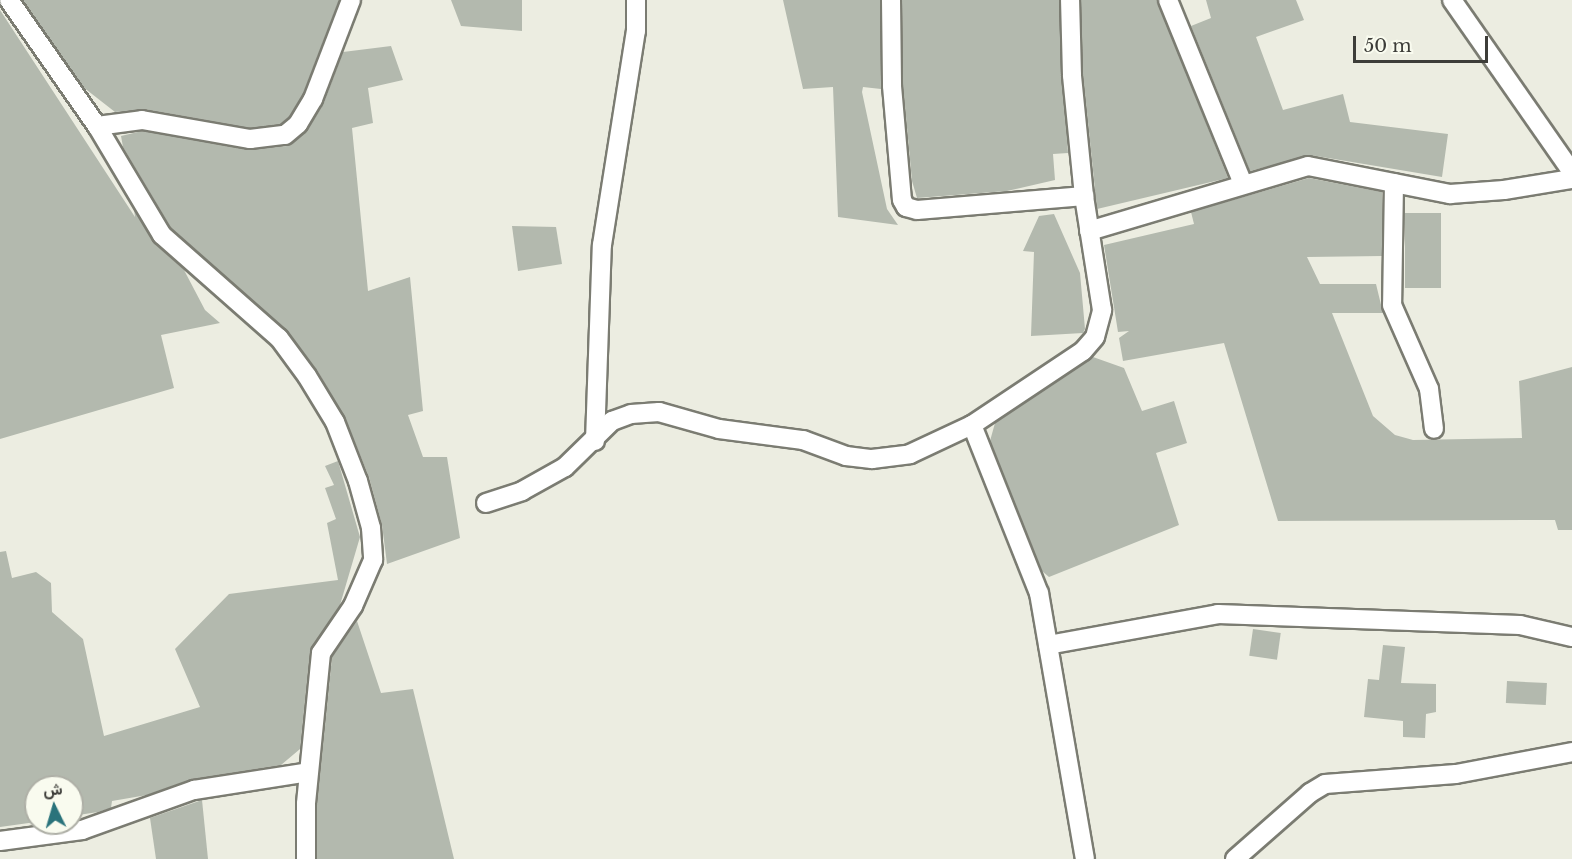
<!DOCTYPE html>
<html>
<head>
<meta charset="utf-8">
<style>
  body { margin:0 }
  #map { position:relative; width:1572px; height:859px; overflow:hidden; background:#ecede1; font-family:"Libre Baskerville",Vazirmatn,serif }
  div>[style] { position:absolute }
  .building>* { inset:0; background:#b3b9ae; transform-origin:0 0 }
  .roads { filter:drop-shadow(2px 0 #7b7c72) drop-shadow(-2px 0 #7b7c72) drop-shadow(0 2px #7b7c72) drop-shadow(0 -2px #7b7c72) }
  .street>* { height:18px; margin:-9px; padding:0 9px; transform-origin:9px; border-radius:9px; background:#fff }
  span { translate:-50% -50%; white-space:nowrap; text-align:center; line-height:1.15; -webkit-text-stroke:6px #f9fbef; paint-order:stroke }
  .north { position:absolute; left:24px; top:775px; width:60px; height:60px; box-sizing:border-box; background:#f9fbef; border:2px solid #aeafa6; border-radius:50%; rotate:355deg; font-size:16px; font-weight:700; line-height:24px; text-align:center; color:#3d3d39 }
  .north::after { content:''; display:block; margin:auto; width:21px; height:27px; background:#2a737b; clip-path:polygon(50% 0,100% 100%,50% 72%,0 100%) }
  .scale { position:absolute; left:1353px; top:36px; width:135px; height:27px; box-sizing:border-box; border:3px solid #3d3d39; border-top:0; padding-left:8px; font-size:18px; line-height:21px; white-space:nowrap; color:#3d3d39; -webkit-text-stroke:4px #f9fbef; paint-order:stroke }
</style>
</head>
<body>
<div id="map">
  <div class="building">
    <i style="clip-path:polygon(23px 0,339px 0,303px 94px,289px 117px,280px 124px,250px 128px,144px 109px,115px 112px,83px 87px)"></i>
    <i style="clip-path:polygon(451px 0,522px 0,522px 31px,461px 26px)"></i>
    <i style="clip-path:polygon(783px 0,880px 0,881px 89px,863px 87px,862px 92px,887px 209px,898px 225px,838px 217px,833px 87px,803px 89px)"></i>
    <i style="clip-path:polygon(902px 0,1059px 0,1068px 153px,1053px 154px,1055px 180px,1007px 191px,917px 198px,912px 181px,903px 85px)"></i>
    <i style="clip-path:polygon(1081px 0,1157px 0,1228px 178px,1097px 209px,1083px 74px)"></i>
    <i style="clip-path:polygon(1206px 0,1296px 0,1304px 20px,1256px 37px,1283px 110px,1343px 94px,1350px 122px,1448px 134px,1442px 177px,1310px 155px,1250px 171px,1191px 26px,1211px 18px)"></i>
    <i style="clip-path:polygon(0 10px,135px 217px,134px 209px,154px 243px,184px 270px,205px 310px,220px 323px,161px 335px,174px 388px,0 439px)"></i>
    <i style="clip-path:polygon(391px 46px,403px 80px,368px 88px,373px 123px,352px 128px,368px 291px,410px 277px,423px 411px,408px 415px,423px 457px,447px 457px,460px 538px,387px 564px,382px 525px,369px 477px,345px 418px,317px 370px,286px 330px,171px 228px,123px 147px,121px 136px,142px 131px,248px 150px,287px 146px,306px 132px,323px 105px,343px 52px)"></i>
    <i style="clip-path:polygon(1309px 178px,1382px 192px,1382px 256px,1307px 257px,1320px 284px,1376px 284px,1383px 313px,1332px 313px,1373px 416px,1395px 435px,1413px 440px,1522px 438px,1519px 381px,1572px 367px,1572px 530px,1558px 530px,1555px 520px,1278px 521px,1224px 343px,1123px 361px,1119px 338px,1129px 331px,1118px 332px,1104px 245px,1194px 224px,1191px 212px)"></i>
    <i style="left:1441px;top:213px;width:75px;height:36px;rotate:90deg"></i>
    <i style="clip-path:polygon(1054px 214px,1080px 273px,1085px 329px,1083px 333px,1031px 336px,1034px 252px,1023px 251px,1039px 216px)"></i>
    <i style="clip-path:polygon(512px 226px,556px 227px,562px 264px,518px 271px)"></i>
    <i style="clip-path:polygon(1093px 357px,1124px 368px,1142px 411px,1174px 401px,1187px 443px,1156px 453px,1179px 525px,1049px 577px,1042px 571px,990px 441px,995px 423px)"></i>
    <i style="clip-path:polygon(338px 461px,360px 537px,340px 605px,310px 651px,300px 749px,281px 765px,192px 779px,147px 795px,112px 801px,111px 808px,98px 812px,72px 816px,72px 787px,36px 787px,36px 822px,0 827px,0 552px,6px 551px,12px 578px,36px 572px,51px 583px,52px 612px,83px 639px,104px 736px,200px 707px,175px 649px,229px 594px,338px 580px,327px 523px,336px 519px,325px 488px,334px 485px,325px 466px)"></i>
    <i style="clip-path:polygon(357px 621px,381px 693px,413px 689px,454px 859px,317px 859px,317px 805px,332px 657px)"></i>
    <i style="left:1253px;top:629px;width:28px;height:27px;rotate:8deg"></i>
    <i style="clip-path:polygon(1383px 645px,1405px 647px,1401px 683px,1436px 684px,1436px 712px,1426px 714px,1425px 738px,1403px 737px,1403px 721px,1364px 717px,1368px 679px,1379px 680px)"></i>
    <i style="left:1507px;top:681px;width:40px;height:22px;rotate:3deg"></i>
    <i style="clip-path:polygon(202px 800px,208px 859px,156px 859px,150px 818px)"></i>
  </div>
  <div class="roads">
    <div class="street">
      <i style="left:9px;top:0;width:154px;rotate:55.1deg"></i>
      <i style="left:97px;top:126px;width:127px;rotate:59.2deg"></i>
      <i style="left:162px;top:235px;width:156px;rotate:41.4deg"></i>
      <i style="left:279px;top:338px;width:47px;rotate:53.6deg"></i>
      <i style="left:307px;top:376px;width:54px;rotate:58.7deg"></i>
      <i style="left:335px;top:422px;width:63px;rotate:68.7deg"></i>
      <i style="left:358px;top:481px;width:49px;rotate:74.5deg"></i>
      <i style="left:371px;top:528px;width:32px;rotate:86deg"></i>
      <i style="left:373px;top:560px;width:50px;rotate:113.5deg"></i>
      <i style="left:353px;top:606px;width:57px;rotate:124.2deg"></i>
      <i style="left:321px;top:653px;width:152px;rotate:95.7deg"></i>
      <i style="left:306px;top:804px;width:55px;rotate:90deg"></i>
      <i style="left:891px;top:0;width:86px;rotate:89.3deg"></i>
      <i style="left:892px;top:86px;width:114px;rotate:85deg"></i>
      <i style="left:902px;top:200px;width:8px;rotate:60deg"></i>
      <i style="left:906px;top:207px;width:11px;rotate:15deg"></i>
      <i style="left:917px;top:210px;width:168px;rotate:-4.8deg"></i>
      <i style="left:1168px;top:0;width:199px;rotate:67.8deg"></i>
      <i style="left:1452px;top:0;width:210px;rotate:55.1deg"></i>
      <i style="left:97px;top:126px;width:45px;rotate:-7.6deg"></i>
      <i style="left:142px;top:120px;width:110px;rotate:10deg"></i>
      <i style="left:250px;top:139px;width:35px;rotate:-7deg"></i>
      <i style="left:285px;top:135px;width:17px;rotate:-40deg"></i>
      <i style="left:298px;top:124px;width:29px;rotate:-59deg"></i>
      <i style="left:313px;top:99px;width:106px;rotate:-69deg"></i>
      <i style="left:1394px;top:183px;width:122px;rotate:90.9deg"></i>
      <i style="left:1392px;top:305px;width:92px;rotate:66.2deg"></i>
      <i style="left:1429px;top:389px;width:40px;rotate:82.9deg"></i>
      <i style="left:1089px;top:231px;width:228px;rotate:-16.5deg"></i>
      <i style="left:1308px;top:166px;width:145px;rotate:11.2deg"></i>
      <i style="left:1450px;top:194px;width:54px;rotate:-4.2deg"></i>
      <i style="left:1504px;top:190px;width:69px;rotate:-9.2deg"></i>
      <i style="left:972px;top:425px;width:181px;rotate:68.3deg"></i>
      <i style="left:1039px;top:593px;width:270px;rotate:80.2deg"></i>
      <i style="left:595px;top:441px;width:196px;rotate:-88deg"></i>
      <i style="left:602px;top:245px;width:217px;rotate:-81deg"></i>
      <i style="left:636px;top:31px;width:31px;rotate:-90deg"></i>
      <i style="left:486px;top:503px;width:38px;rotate:-18deg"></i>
      <i style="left:522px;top:491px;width:49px;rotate:-29.2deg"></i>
      <i style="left:565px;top:467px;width:66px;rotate:-44.4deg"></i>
      <i style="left:612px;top:421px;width:20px;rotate:-20deg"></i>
      <i style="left:631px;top:414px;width:28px;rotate:-4deg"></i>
      <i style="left:659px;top:412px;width:62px;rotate:15.8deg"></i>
      <i style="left:719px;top:429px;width:85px;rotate:7.5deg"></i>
      <i style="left:803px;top:440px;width:46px;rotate:20.4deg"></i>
      <i style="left:846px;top:456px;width:26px;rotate:7deg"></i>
      <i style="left:872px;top:459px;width:38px;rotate:-7deg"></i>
      <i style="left:910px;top:454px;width:68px;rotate:-25.1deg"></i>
      <i style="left:972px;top:425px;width:133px;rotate:-33.7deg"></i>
      <i style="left:1083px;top:351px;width:18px;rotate:-49deg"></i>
      <i style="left:1095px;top:337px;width:28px;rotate:-75deg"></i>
      <i style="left:1102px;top:310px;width:115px;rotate:-99deg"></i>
      <i style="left:1084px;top:196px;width:122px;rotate:-95.7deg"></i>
      <i style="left:1072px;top:75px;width:75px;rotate:-91.5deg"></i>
      <i style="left:1048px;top:645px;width:173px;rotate:-10.3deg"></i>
      <i style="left:1218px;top:614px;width:302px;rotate:2.1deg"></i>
      <i style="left:1520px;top:625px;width:53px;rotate:13deg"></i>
      <i style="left:0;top:841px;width:83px;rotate:-7.6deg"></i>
      <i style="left:82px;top:830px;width:119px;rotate:-19.7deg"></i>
      <i style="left:194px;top:790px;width:116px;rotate:-8.9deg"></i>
      <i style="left:1235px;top:859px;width:100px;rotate:-41.3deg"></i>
      <i style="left:1310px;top:793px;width:17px;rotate:-31deg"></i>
      <i style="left:1325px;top:784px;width:131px;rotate:-4.4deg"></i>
      <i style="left:1456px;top:774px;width:118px;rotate:-10.7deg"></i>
    </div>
  </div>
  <div class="north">ش</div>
  <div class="scale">50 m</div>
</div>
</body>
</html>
